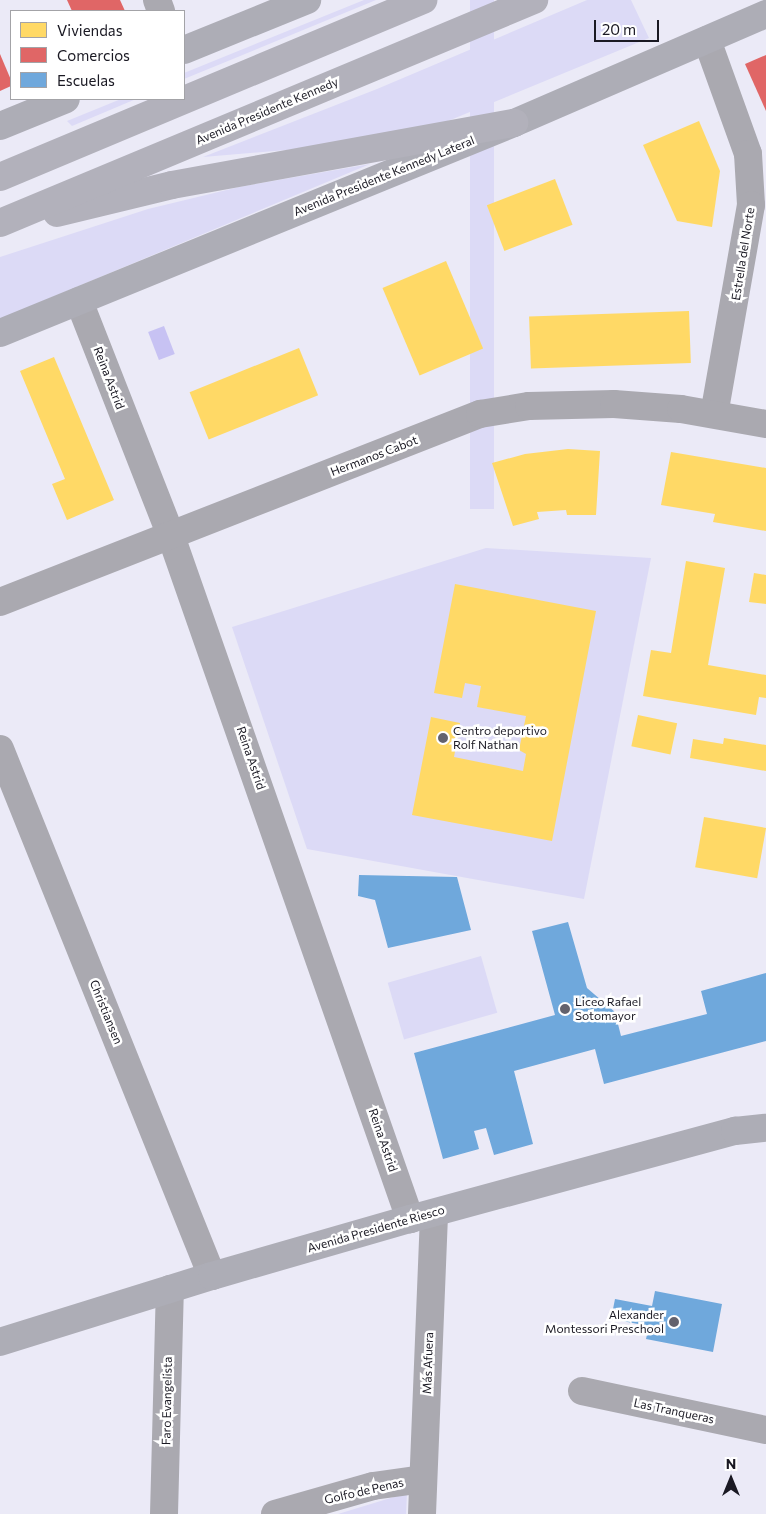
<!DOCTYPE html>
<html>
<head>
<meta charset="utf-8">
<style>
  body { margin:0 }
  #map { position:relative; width:766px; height:1514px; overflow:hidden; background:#ebeaf7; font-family:Commissioner,sans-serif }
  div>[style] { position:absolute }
  .green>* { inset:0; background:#dcdaf6; transform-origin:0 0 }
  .water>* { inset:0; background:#c7c2f3; transform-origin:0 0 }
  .homes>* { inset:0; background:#ffd966; transform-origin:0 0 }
  .shops>* { inset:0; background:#e06666 }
  .schools>* { inset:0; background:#6fa8dc }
  .minor>* { height:28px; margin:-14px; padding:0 14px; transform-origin:14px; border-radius:14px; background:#aaa9b0 }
  .major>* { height:28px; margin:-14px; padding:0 14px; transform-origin:14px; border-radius:14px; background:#adadb6 }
  .highway>* { height:28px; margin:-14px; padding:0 14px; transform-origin:14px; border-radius:14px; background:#b2b1bb }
  .dots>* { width:14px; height:14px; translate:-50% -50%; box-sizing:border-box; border:2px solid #fff; border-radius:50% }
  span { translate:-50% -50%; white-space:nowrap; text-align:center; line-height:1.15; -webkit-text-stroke:5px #fff; paint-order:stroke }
  .street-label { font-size:12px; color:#1a1923 }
  .poi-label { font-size:12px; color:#1a1923 }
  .left { translate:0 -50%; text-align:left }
  .right { translate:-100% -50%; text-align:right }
  .legend { position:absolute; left:10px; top:10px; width:175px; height:90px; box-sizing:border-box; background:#fff; border:1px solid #a3a3a7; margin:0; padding:6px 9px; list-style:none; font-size:15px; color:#1a1923 }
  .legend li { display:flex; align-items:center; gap:10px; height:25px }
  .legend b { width:25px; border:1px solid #a3a3a7 }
  .north { position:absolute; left:706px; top:1454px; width:50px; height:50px; -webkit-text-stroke:4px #fff; paint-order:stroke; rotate:0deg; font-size:14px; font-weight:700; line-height:20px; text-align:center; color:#1a1923 }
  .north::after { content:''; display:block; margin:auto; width:18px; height:22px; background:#1a1923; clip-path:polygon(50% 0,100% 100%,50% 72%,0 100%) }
  .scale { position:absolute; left:594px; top:20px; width:65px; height:22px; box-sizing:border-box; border:2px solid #1a1923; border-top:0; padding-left:6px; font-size:15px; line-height:18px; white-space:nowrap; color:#1a1923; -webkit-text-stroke:4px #fff; paint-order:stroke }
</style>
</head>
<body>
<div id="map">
  <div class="green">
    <i style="clip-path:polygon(364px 0,376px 0,184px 79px,184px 73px)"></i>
    <i style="left:470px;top:0;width:24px;height:509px"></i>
    <i style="clip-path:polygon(587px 0,631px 0,649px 38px,448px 121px,391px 136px,344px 145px,203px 157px,377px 89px)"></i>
    <i style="clip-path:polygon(121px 99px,136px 99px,72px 126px,67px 121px)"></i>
    <i style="clip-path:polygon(370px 164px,0 319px,0 257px,148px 209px,239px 187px)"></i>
    <i style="clip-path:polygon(486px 548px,651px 558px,584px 899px,307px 849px,232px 627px)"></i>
    <i style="left:481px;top:956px;width:59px;height:97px;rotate:74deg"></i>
    <i style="clip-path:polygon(407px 1493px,406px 1514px,338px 1514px)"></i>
  </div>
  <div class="water">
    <i style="left:164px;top:326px;width:30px;height:17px;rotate:69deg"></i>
  </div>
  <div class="homes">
    <i style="clip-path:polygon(699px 121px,720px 171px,712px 227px,677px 221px,643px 145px)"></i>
    <i style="left:555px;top:179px;width:49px;height:73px;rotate:69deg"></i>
    <i style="left:446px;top:261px;width:95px;height:69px;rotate:67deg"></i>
    <i style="left:689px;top:311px;width:52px;height:160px;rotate:88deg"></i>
    <i style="left:299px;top:348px;width:51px;height:118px;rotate:68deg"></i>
    <i style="clip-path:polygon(54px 357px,114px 500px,67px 520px,52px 484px,65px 479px,20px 371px)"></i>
    <i style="clip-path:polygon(568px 449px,600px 451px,596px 515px,567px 515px,566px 510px,537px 512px,539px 519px,513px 526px,492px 463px,525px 454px)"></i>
    <i style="clip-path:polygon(671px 452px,766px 468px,766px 531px,713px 522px,715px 514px,661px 505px)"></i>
    <i style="clip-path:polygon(686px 561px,725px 568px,708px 665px,766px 675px,766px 698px,759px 697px,756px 715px,643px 696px,651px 650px,671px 653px)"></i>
    <i style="clip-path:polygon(754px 573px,766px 575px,766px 604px,749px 602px)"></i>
    <i style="clip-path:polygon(455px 584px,596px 611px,552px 841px,412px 815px,431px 717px,460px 723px,454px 757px,523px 771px,526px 754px,519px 750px,526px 716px,477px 707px,481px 686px,465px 683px,462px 698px,434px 693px)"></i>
    <i style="left:638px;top:715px;width:40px;height:32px;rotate:12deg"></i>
    <i style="clip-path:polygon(724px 738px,766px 745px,766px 771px,690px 758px,693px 739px,723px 744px)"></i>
    <i style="left:704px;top:817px;width:63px;height:51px;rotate:10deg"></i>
  </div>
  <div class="shops">
    <i style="clip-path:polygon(67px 0,120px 0,125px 11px,72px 11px)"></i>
    <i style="clip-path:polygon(0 54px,11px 80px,11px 86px,0 91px)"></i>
    <i style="clip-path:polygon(766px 55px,766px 111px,745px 64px)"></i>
  </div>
  <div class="schools">
    <i style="clip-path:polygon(359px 875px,457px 877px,471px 930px,388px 948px,375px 900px,358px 896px)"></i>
    <i style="clip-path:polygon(568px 922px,587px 988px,615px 1012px,621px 1036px,707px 1014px,701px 991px,766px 973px,766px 1041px,604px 1084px,595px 1049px,514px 1071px,533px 1144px,494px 1155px,486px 1128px,474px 1131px,479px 1149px,443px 1159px,414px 1053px,555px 1015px,532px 931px)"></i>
    <i style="clip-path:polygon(655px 1291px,722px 1304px,713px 1352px,646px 1339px,649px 1326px,611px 1319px,615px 1299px,652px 1306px)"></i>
  </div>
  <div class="minor">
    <i style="left:157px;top:0;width:12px;rotate:70deg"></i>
    <i style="left:707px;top:40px;width:121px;rotate:70.2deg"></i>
    <i style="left:748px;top:154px;width:51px;rotate:86.6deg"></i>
    <i style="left:751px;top:205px;width:212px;rotate:100deg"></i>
    <i style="left:79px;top:301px;width:252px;rotate:68.6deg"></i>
    <i style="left:171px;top:536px;width:724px;rotate:70.71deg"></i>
    <i style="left:0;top:602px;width:516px;rotate:-21.39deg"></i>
    <i style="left:480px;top:414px;width:50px;rotate:-9.3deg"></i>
    <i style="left:529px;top:406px;width:85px;rotate:-1.3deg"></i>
    <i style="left:614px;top:404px;width:67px;rotate:4.3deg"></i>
    <i style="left:681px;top:409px;width:86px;rotate:10deg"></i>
    <i style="left:0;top:749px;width:568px;rotate:68.09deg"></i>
    <i style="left:582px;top:1391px;width:188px;rotate:12deg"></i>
    <i style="left:164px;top:1514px;width:225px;rotate:-88.5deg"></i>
    <i style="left:275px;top:1514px;width:102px;rotate:-15.9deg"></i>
    <i style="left:373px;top:1486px;width:50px;rotate:-8deg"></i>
    <i style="left:422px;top:1514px;width:301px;rotate:-87.7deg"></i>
  </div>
  <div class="major">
    <i style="left:184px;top:50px;width:133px;rotate:-22.1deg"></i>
    <i style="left:0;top:126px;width:71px;rotate:-22.2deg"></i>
    <i style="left:0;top:333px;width:555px;rotate:-22.22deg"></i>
    <i style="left:514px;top:123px;width:275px;rotate:-23.4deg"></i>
    <i style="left:0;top:1342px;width:222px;rotate:-17.3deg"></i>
    <i style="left:212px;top:1276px;width:206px;rotate:-16.1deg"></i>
    <i style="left:410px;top:1219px;width:337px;rotate:-15.2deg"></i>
    <i style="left:735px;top:1131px;width:31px;rotate:-6deg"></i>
  </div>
  <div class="highway">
    <i style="left:0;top:177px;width:459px;rotate:-22.7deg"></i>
    <i style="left:57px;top:213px;width:118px;rotate:-13.7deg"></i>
    <i style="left:172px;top:185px;width:348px;rotate:-10.3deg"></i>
    <i style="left:0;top:223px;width:579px;rotate:-22.67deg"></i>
  </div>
  <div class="dots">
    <i style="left:443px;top:738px;background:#63626d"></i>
    <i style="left:565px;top:1009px;background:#63626d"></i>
    <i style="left:674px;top:1322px;background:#63626d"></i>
  </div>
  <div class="street-label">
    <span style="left:267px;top:111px;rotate:-23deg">Avenida Presidente Kennedy</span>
    <span style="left:384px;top:176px;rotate:-22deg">Avenida Presidente Kennedy Lateral</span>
    <span style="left:743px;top:254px;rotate:-81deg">Estrella del Norte</span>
    <span style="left:109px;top:378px;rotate:69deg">Reina Astrid</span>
    <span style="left:374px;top:456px;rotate:-21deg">Hermanos Cabot</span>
    <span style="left:251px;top:758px;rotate:71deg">Reina Astrid</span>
    <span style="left:106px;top:1012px;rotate:68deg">Christiansen</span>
    <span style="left:383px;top:1140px;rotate:71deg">Reina Astrid</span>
    <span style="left:376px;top:1229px;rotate:-16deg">Avenida Presidente Riesco</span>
    <span style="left:428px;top:1363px;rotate:-88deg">Más Afuera</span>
    <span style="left:167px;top:1401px;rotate:-89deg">Faro Evangelista</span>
    <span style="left:674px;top:1411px;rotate:12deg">Las Tranqueras</span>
    <span style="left:364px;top:1491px;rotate:-13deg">Golfo de Penas</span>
  </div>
  <div class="poi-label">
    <span class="left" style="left:453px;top:738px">Centro deportivo<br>Rolf Nathan</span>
    <span class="left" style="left:575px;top:1009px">Liceo Rafael<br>Sotomayor</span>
    <span class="right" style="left:664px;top:1322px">Alexander<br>Montessori Preschool</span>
  </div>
  <ul class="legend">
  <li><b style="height:14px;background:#ffd966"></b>Viviendas</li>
  <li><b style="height:14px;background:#e06666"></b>Comercios</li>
  <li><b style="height:14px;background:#6fa8dc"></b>Escuelas</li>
  </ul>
  <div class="north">N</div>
  <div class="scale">20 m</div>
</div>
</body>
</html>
